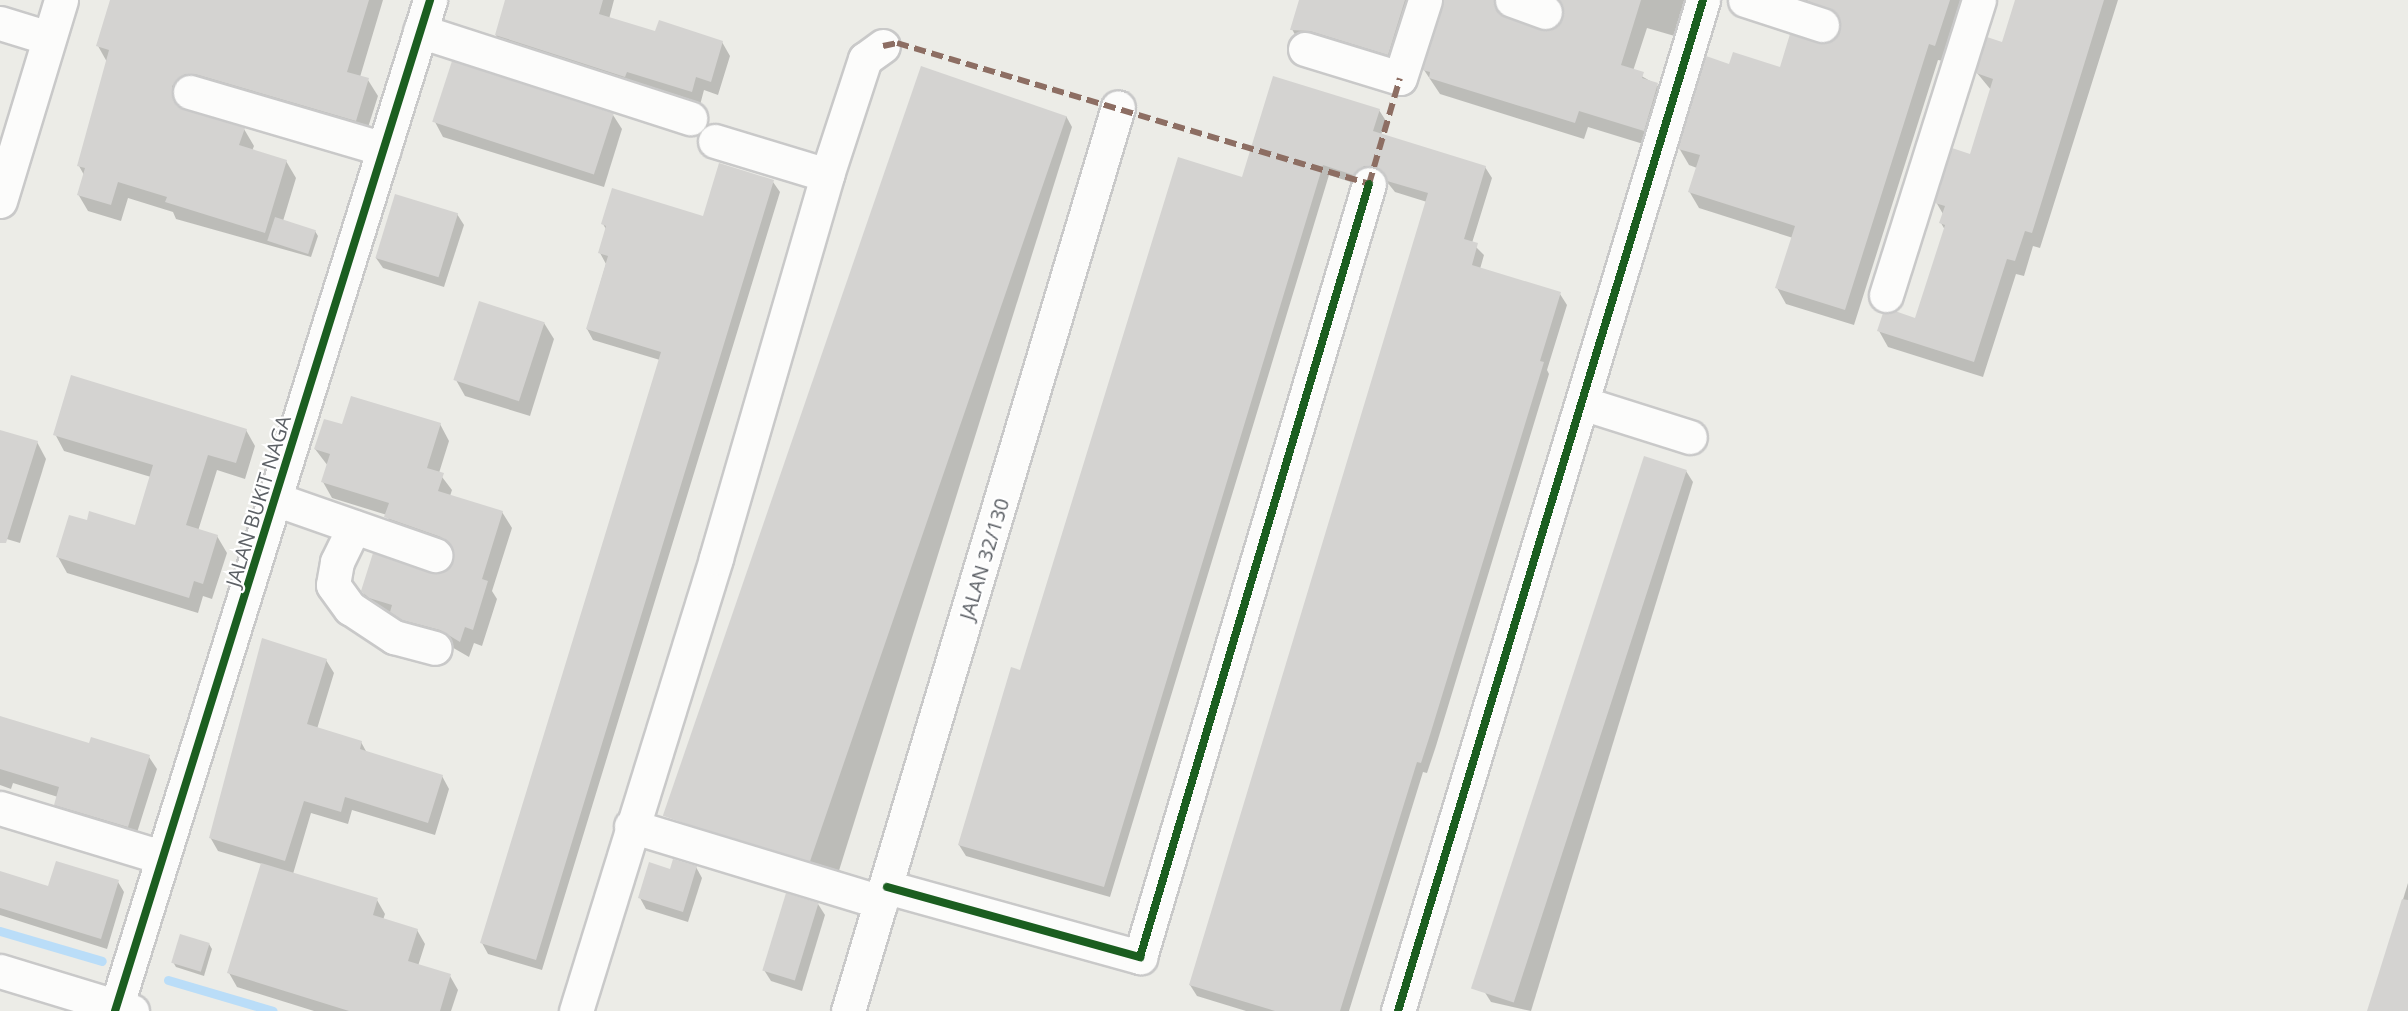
<!DOCTYPE html>
<html>
<head>
<meta charset="utf-8">
<style>
  body { margin:0 }
  #map { position:relative; width:2408px; height:1011px; overflow:hidden; background:#ecece7; font-family:"Open Sans",sans-serif }
  div>[style] { position:absolute }
  .shadow>* { inset:0; background:#0003 }
  .stream>* { height:9px; margin:-4.5px; padding:0 4.5px; transform-origin:4.5px; border-radius:4.5px; background:#baddf8 }
  .building>* { inset:0; background:#d4d3d1; transform-origin:0 0 }
  .roads { filter:drop-shadow(2px 0 #c9c9c9) drop-shadow(-2px 0 #c9c9c9) drop-shadow(0 2px #c9c9c9) drop-shadow(0 -2px #c9c9c9) }
  .minor>* { height:33px; margin:-16.5px; padding:0 16.5px; transform-origin:16.5px; border-radius:16.5px; background:#fcfcfb }
  .quiet>* { height:6px; margin-top:-3px; transform-origin:0; background:repeating-linear-gradient(90deg,#8d6e63 0 12px,transparent 0 18px) }
  .cycleway>* { height:8px; margin:-4px; padding:0 4px; transform-origin:4px; border-radius:4px; background:#1b5e20 }
  span { translate:-50% -50%; white-space:nowrap; text-align:center; line-height:1.15; -webkit-text-stroke:4.5px #fff; paint-order:stroke }
  .street-label { font-size:20px; color:#5c6065 }
</style>
</head>
<body>
<div id="map">
  <div class="shadow">
    <i style="clip-path:polygon(112px 0,383px 0,360px 77px,368px 80px,378px 96px,365px 137px,181px 104px,182px 109px,244px 129px,254px 146px,252px 151px,286px 161px,296px 178px,283px 221px,315px 231px,318px 236px,311px 257px,176px 219px,173px 212px,128px 198px,121px 221px,88px 211px,78px 194px,84px 175px,79px 166px,107px 62px,98px 46px)"></i>
    <i style="clip-path:polygon(507px 0,614px 0,609px 19px,656px 33px,722px 42px,730px 56px,718px 95px,704px 90px,700px 105px,504px 49px,496px 35px)"></i>
    <i style="clip-path:polygon(1301px 0,1420px 0,1397px 70px,1301px 46px,1292px 29px)"></i>
    <i style="clip-path:polygon(1444px 0,1514px 0,1508px 3px,1503px 17px,1548px 32px,1564px 19px,1565px 13px,1528px 0,1697px 0,1685px 39px,1647px 28px,1633px 71px,1657px 85px,1667px 101px,1653px 147px,1588px 127px,1584px 139px,1440px 94px,1424px 70px)"></i>
    <i style="clip-path:polygon(1759px 0,1964px 0,1944px 61px,1938px 60px,1854px 325px,1786px 304px,1777px 288px,1793px 238px,1699px 208px,1689px 191px,1697px 168px,1689px 165px,1679px 148px,1730px 66px,1781px 68px,1817px 45px,1836px 40px,1840px 26px)"></i>
    <i style="clip-path:polygon(2017px 0,2118px 0,2040px 248px,2033px 246px,2024px 276px,2016px 274px,1983px 377px,1888px 347px,1879px 331px,1916px 320px,1945px 230px,1941px 223px,1943px 214px,1936px 202px,1971px 155px,1991px 90px,1977px 73px,2003px 44px)"></i>
    <i style="clip-path:polygon(1379px 110px,1386px 121px,1381px 135px,1485px 167px,1492px 178px,1472px 243px,1484px 255px,1480px 269px,1560px 294px,1567px 305px,1547px 370px,1549px 374px,1436px 746px,1427px 773px,1423px 772px,1349px 1011px,1246px 1011px,1197px 996px,1190px 985px,1427px 202px,1395px 192px,1383px 177px,1360px 185px,1329px 175px,1110px 897px,966px 856px,959px 845px,1021px 672px,1243px 179px)"></i>
    <i style="clip-path:polygon(613px 115px,622px 129px,604px 187px,443px 137px,435px 122px)"></i>
    <i style="clip-path:polygon(1066px 116px,1072px 127px,837px 877px,692px 833px,686px 822px)"></i>
    <i style="clip-path:polygon(773px 182px,780px 192px,542px 970px,488px 954px,482px 943px,660px 360px,593px 340px,587px 329px,606px 264px,600px 253px,607px 231px,603px 224px,704px 218px)"></i>
    <i style="clip-path:polygon(457px 214px,464px 225px,444px 287px,383px 268px,376px 258px)"></i>
    <i style="clip-path:polygon(544px 323px,554px 339px,530px 416px,465px 396px,456px 380px)"></i>
    <i style="clip-path:polygon(440px 424px,449px 441px,439px 473px,452px 490px,450px 496px,502px 512px,512px 528px,492px 591px,497px 599px,482px 646px,474px 643px,469px 657px,450px 646px,412px 636px,372px 607px,362px 591px,438px 575px,454px 562px,454px 556px,395px 533px,387px 515px,332px 498px,323px 482px,328px 466px,315px 449px,343px 426px)"></i>
    <i style="clip-path:polygon(246px 430px,255px 446px,245px 479px,217px 470px,198px 531px,217px 536px,227px 553px,212px 599px,203px 596px,198px 613px,67px 573px,58px 557px,88px 522px,136px 527px,151px 477px,64px 451px,55px 434px)"></i>
    <i style="clip-path:polygon(0 431px,37px 442px,46px 459px,20px 543px,0 537px)"></i>
    <i style="clip-path:polygon(1686px 471px,1693px 482px,1531px 1011px,1491px 1002px,1484px 991px)"></i>
    <i style="clip-path:polygon(326px 660px,334px 673px,317px 729px,361px 742px,367px 753px,442px 776px,449px 789px,435px 835px,352px 810px,348px 824px,311px 813px,293px 874px,377px 900px,385px 914px,383px 920px,417px 930px,425px 944px,418px 966px,450px 976px,458px 990px,451px 1011px,314px 1011px,237px 987px,229px 973px,262px 864px,218px 851px,210px 837px)"></i>
    <i style="clip-path:polygon(0 717px,90px 745px,149px 757px,157px 769px,135px 839px,63px 817px,55px 805px,58px 797px,13px 783px,11px 789px,0 785px)"></i>
    <i style="clip-path:polygon(696px 867px,702px 878px,688px 922px,646px 909px,640px 898px,671px 871px)"></i>
    <i style="clip-path:polygon(0 872px,49px 887px,118px 882px,124px 892px,107px 949px,0 915px)"></i>
    <i style="clip-path:polygon(2408px 883px,2408px 1011px,2369px 1011px)"></i>
    <i style="clip-path:polygon(818px 904px,825px 915px,802px 991px,771px 981px,764px 970px)"></i>
    <i style="clip-path:polygon(209px 944px,212px 949px,204px 976px,176px 967px,173px 962px)"></i>
  </div>
  <div class="stream">
    <i style="left:0;top:931px;width:106px;rotate:16.4deg"></i>
    <i style="left:168px;top:980px;width:109px;rotate:16.4deg"></i>
  </div>
  <div class="building">
    <i style="clip-path:polygon(110px 0,369px 0,347px 72px,369px 78px,356px 121px,195px 74px,185px 74px,172px 86px,177px 105px,245px 128px,239px 145px,287px 160px,265px 233px,165px 202px,167px 197px,118px 182px,111px 205px,77px 195px,85px 168px,77px 166px,109px 50px,96px 46px)"></i>
    <i style="clip-path:polygon(505px 0,603px 0,599px 14px,655px 31px,659px 20px,723px 41px,711px 82px,696px 77px,692px 92px,627px 72px,625px 77px,495px 35px)"></i>
    <i style="clip-path:polygon(1299px 0,1405px 0,1388px 55px,1310px 31px,1290px 30px)"></i>
    <i style="clip-path:polygon(1443px 0,1494px 0,1497px 12px,1505px 17px,1548px 30px,1562px 19px,1559px 0,1641px 0,1621px 65px,1644px 72px,1642px 78px,1658px 83px,1644px 131px,1579px 111px,1575px 123px,1429px 78px,1430px 72px,1422px 70px)"></i>
    <i style="clip-path:polygon(1806px 0,1950px 0,1935px 46px,1929px 44px,1845px 310px,1775px 288px,1795px 226px,1688px 192px,1700px 155px,1678px 149px,1706px 56px,1729px 64px,1733px 52px,1780px 67px,1790px 34px,1817px 43px,1835px 38px,1840px 30px,1836px 13px)"></i>
    <i style="clip-path:polygon(2015px 0,2104px 0,2032px 233px,2025px 231px,2015px 261px,2007px 259px,1974px 362px,1877px 331px,1883px 313px,1895px 311px,1915px 318px,1945px 225px,1939px 223px,1945px 206px,1935px 203px,1952px 148px,1970px 154px,1993px 79px,1976px 73px,1987px 37px,2002px 42px)"></i>
    <i style="left:452px;top:61px;width:170px;height:64px;rotate:18deg"></i>
    <i style="left:921px;top:66px;width:154px;height:793px;rotate:19deg"></i>
    <i style="clip-path:polygon(1273px 76px,1380px 109px,1373px 131px,1486px 166px,1464px 239px,1478px 243px,1472px 265px,1561px 292px,1540px 361px,1544px 362px,1430px 735px,1421px 763px,1417px 762px,1340px 1011px,1275px 1011px,1189px 985px,1428px 193px,1387px 181px,1375px 166px,1364px 166px,1353px 175px,1323px 165px,1104px 887px,958px 845px,1011px 667px,1020px 670px,1178px 157px,1242px 177px)"></i>
    <i style="clip-path:polygon(719px 163px,774px 180px,536px 960px,480px 943px,661px 352px,586px 329px,608px 256px,598px 253px,606px 226px,601px 224px,612px 188px,703px 216px)"></i>
    <i style="left:395px;top:194px;width:66px;height:67px;rotate:17deg"></i>
    <i style="left:275px;top:217px;width:43px;height:25px;rotate:18deg"></i>
    <i style="left:479px;top:301px;width:69px;height:83px;rotate:18deg"></i>
    <i style="clip-path:polygon(71px 375px,247px 429px,236px 463px,208px 455px,186px 525px,218px 535px,203px 584px,194px 581px,189px 598px,56px 557px,69px 515px,87px 520px,89px 511px,135px 525px,153px 465px,53px 435px)"></i>
    <i style="clip-path:polygon(351px 396px,441px 423px,427px 468px,444px 473px,438px 491px,503px 511px,482px 579px,488px 581px,473px 630px,465px 627px,460px 642px,440px 630px,402px 620px,390px 612px,392px 605px,369px 598px,361px 591px,373px 553px,438px 573px,448px 569px,453px 552px,441px 537px,384px 517px,389px 503px,321px 482px,330px 454px,314px 449px,324px 419px,342px 424px)"></i>
    <i style="clip-path:polygon(0 430px,38px 441px,6px 543px,0 543px)"></i>
    <i style="left:1644px;top:456px;width:45px;height:560px;rotate:18deg"></i>
    <i style="clip-path:polygon(262px 638px,327px 659px,307px 724px,362px 741px,360px 749px,443px 775px,428px 823px,345px 797px,341px 812px,304px 801px,285px 861px,209px 838px)"></i>
    <i style="clip-path:polygon(0 716px,89px 743px,91px 737px,150px 755px,128px 827px,54px 805px,59px 787px,0 769px)"></i>
    <i style="clip-path:polygon(673px 859px,697px 866px,683px 912px,638px 898px,649px 862px,670px 869px)"></i>
    <i style="clip-path:polygon(56px 861px,119px 880px,101px 939px,0 908px,0 871px,48px 886px)"></i>
    <i style="clip-path:polygon(261px 863px,378px 898px,373px 915px,418px 929px,408px 961px,451px 974px,440px 1011px,349px 1011px,227px 973px)"></i>
    <i style="left:786px;top:893px;width:34px;height:81px;rotate:17deg"></i>
    <i style="clip-path:polygon(2402px 899px,2408px 900px,2408px 1011px,2367px 1011px)"></i>
    <i style="left:180px;top:934px;width:31px;height:30px;rotate:17deg"></i>
  </div>
  <div class="roads">
    <div class="minor">
      <i style="left:1512px;top:0;width:35px;rotate:20deg"></i>
      <i style="left:1745px;top:0;width:81px;rotate:18deg"></i>
      <i style="left:0;top:23px;width:51px;rotate:17deg"></i>
      <i style="left:420px;top:31px;width:284px;rotate:17.9deg"></i>
      <i style="left:1305px;top:49px;width:99px;rotate:17deg"></i>
      <i style="left:1400px;top:78px;width:82px;rotate:-72.2deg"></i>
      <i style="left:190px;top:92px;width:202px;rotate:16.4deg"></i>
      <i style="left:715px;top:141px;width:117px;rotate:16.9deg"></i>
      <i style="left:0;top:201px;width:210px;rotate:-73.1deg"></i>
      <i style="left:1886px;top:295px;width:309px;rotate:-72.5deg"></i>
      <i style="left:1582px;top:403px;width:113px;rotate:17.5deg"></i>
      <i style="left:275px;top:499px;width:170px;rotate:19.3deg"></i>
      <i style="left:354px;top:527px;width:39px;rotate:116deg"></i>
      <i style="left:337px;top:562px;width:23px;rotate:100deg"></i>
      <i style="left:333px;top:585px;width:29px;rotate:54deg"></i>
      <i style="left:350px;top:608px;width:53px;rotate:33.4deg"></i>
      <i style="left:394px;top:637px;width:42px;rotate:15deg"></i>
      <i style="left:0;top:808px;width:168px;rotate:16.9deg"></i>
      <i style="left:631px;top:826px;width:261px;rotate:16.9deg"></i>
      <i style="left:887px;top:887px;width:263px;rotate:15.5deg"></i>
      <i style="left:1140px;top:957px;width:806px;rotate:-73.5deg"></i>
      <i style="left:0;top:971px;width:138px;rotate:16.9deg"></i>
      <i style="left:115px;top:1011px;width:1059px;rotate:-72.69deg"></i>
      <i style="left:576px;top:1011px;width:474px;rotate:-72.8deg"></i>
      <i style="left:716px;top:558px;width:399px;rotate:-73.8deg"></i>
      <i style="left:827px;top:175px;width:122px;rotate:-71.9deg"></i>
      <i style="left:865px;top:59px;width:22px;rotate:-36deg"></i>
      <i style="left:848px;top:1011px;width:943px;rotate:-73.37deg"></i>
      <i style="left:1398px;top:1011px;width:1056px;rotate:-73.21deg"></i>
    </div>
  </div>
  <div class="quiet">
    <i style="left:883px;top:46px;width:14px;rotate:-12deg"></i>
    <i style="left:897px;top:43px;width:493px;rotate:16.6deg"></i>
    <i style="left:1369px;top:184px;width:110px;rotate:-73.7deg"></i>
  </div>
  <div class="cycleway">
    <i style="left:887px;top:887px;width:263px;rotate:15.5deg"></i>
    <i style="left:1140px;top:957px;width:806px;rotate:-73.5deg"></i>
    <i style="left:115px;top:1011px;width:1059px;rotate:-72.69deg"></i>
    <i style="left:1398px;top:1011px;width:1056px;rotate:-73.21deg"></i>
  </div>
  <div class="street-label">
    <span style="left:258px;top:501px;rotate:-73deg">JALAN BUKIT NAGA</span>
    <span style="left:984px;top:559px;rotate:-73deg">JALAN 32/130</span>
  </div>
</div>
</body>
</html>
